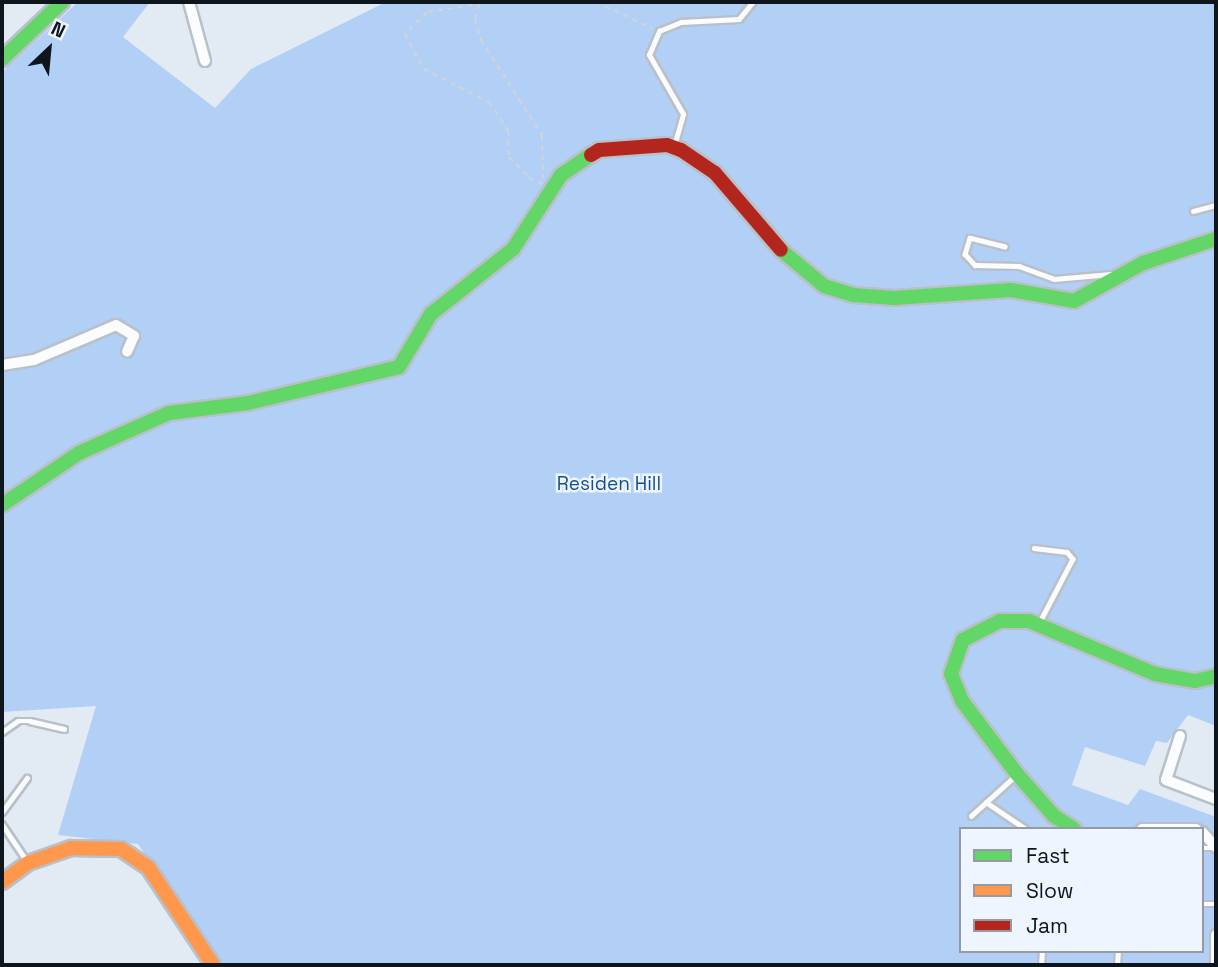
<!DOCTYPE html>
<html>
<head>
<meta charset="utf-8">
<style>
  body { margin:0 }
  #map { position:relative; width:1218px; height:967px; overflow:hidden; background:#e2eaf3; font-family:"Space Grotesk",sans-serif }
  div>[style] { position:absolute }
  .green>* { inset:0; background:#b2d0f6 }
  .path>* { height:2px; margin-top:-1px; transform-origin:0; background:repeating-linear-gradient(90deg,#d1d4d7 0 5px,transparent 0 10px) }
  .roads { filter:drop-shadow(2px 0 #b9c0c9) drop-shadow(-2px 0 #b9c0c9) drop-shadow(0 2px #b9c0c9) drop-shadow(0 -2px #b9c0c9) }
  .lane>* { height:4.5px; margin:-2.25px; padding:0 2.25px; transform-origin:2.25px; border-radius:2.25px; background:#fbfcfd }
  .street>* { height:10px; margin:-5px; padding:0 5px; transform-origin:5px; border-radius:5px; background:#fbfcfd }
  .fast>* { height:14px; margin:-7px; padding:0 7px; transform-origin:7px; border-radius:7px; background:#63d668 }
  .slow>* { height:14px; margin:-7px; padding:0 7px; transform-origin:7px; border-radius:7px; background:#ff974d }
  .jam>* { height:14px; margin:-7px; padding:0 7px; transform-origin:7px; border-radius:7px; background:#b3261e }
  span { translate:-50% -50%; white-space:nowrap; text-align:center; line-height:1.15; -webkit-text-stroke:5px #eef5ff; paint-order:stroke }
  .park-label { font-size:19px; color:#144e8e }
  .frame { position:absolute; inset:0; border:4px solid #0f151d; pointer-events:none }
  .legend { position:absolute; left:959px; top:827px; width:245px; height:126px; box-sizing:border-box; background:#eef5ff; border:2px solid #959ba5; margin:0; padding:9px 12px; list-style:none; font-size:21px; color:#0f151d }
  .legend li { display:flex; align-items:center; gap:14px; height:35px }
  .legend b { width:35px; border:2px solid #959ba5 }
  .north { position:absolute; left:14px; top:14px; width:70px; height:70px; -webkit-text-stroke:5px #eef5ff; paint-order:stroke; rotate:26deg; font-size:19px; font-weight:700; line-height:28px; text-align:center; color:#0f151d }
  .north::after { content:''; display:block; margin:auto; width:24px; height:32px; background:#0f151d; clip-path:polygon(50% 0,100% 100%,50% 72%,0 100%) }
</style>
</head>
<body>
<div id="map">
  <div class="green">
    <i style="clip-path:polygon(evenodd,78px 2px,150px 2px,123px 37px,215px 108px,251px 69px,386px 2px,1216px 2px,1216px 726px,1188px 715px,1167px 743px,1156px 741px,1145px 766px,1085px 747px,1072px 785px,1128px 805px,1140px 789px,1216px 817px,1213px 965px,219px 965px,138px 844px,58px 835px,96px 706px,2px 712px,2px 72px,78px 2px,961px 829px,1202px 829px,1202px 951px,961px 951px,961px 829px)"></i>
  </div>
  <div class="path">
    <i style="left:492px;top:2px;width:66px;rotate:171.3deg"></i>
    <i style="left:427px;top:12px;width:31px;rotate:135deg"></i>
    <i style="left:405px;top:34px;width:40px;rotate:62deg"></i>
    <i style="left:424px;top:69px;width:73px;rotate:26.9deg"></i>
    <i style="left:489px;top:102px;width:34px;rotate:56deg"></i>
    <i style="left:508px;top:130px;width:27px;rotate:88deg"></i>
    <i style="left:509px;top:157px;width:29px;rotate:46deg"></i>
    <i style="left:529px;top:178px;width:14px;rotate:25deg"></i>
    <i style="left:596px;top:2px;width:62px;rotate:24.9deg"></i>
    <i style="left:479px;top:4px;width:16px;rotate:105deg"></i>
    <i style="left:475px;top:19px;width:22px;rotate:74deg"></i>
    <i style="left:481px;top:40px;width:113px;rotate:57.3deg"></i>
    <i style="left:542px;top:135px;width:43px;rotate:88.7deg"></i>
  </div>
  <div class="roads">
    <div class="lane">
      <i style="left:674px;top:146px;width:33px;rotate:-74deg"></i>
      <i style="left:683px;top:114px;width:68px;rotate:-120deg"></i>
      <i style="left:649px;top:55px;width:26px;rotate:-67deg"></i>
      <i style="left:659px;top:31px;width:24px;rotate:-22deg"></i>
      <i style="left:681px;top:22px;width:58px;rotate:-3deg"></i>
      <i style="left:739px;top:19px;width:22px;rotate:-51deg"></i>
      <i style="left:1193px;top:211px;width:24px;rotate:-15deg"></i>
      <i style="left:1005px;top:247px;width:36px;rotate:-166deg"></i>
      <i style="left:970px;top:238px;width:17px;rotate:107deg"></i>
      <i style="left:965px;top:254px;width:15px;rotate:48deg"></i>
      <i style="left:975px;top:265px;width:44px;rotate:1.3deg"></i>
      <i style="left:1019px;top:266px;width:37px;rotate:20deg"></i>
      <i style="left:1054px;top:279px;width:57px;rotate:-5deg"></i>
      <i style="left:1034px;top:548px;width:33px;rotate:7deg"></i>
      <i style="left:1067px;top:552px;width:9px;rotate:49deg"></i>
      <i style="left:1073px;top:559px;width:71px;rotate:117.6deg"></i>
      <i style="left:2px;top:732px;width:19px;rotate:-35deg"></i>
      <i style="left:18px;top:721px;width:12px"></i>
      <i style="left:30px;top:721px;width:35px;rotate:13deg"></i>
      <i style="left:986px;top:802px;width:48px;rotate:34deg"></i>
      <i style="left:2px;top:812px;width:42px;rotate:-53.7deg"></i>
      <i style="left:971px;top:816px;width:61px;rotate:-42.3deg"></i>
      <i style="left:2px;top:824px;width:45px;rotate:56deg"></i>
      <i style="left:1202px;top:848px;width:13px"></i>
      <i style="left:1202px;top:904px;width:14px"></i>
      <i style="left:1041px;top:965px;width:14px;rotate:-86deg"></i>
      <i style="left:1117px;top:965px;width:14px;rotate:-86deg"></i>
    </div>
    <div class="street">
      <i style="left:189px;top:2px;width:61px;rotate:74.8deg"></i>
      <i style="left:2px;top:365px;width:32px;rotate:-9deg"></i>
      <i style="left:34px;top:360px;width:89px;rotate:-23.1deg"></i>
      <i style="left:116px;top:325px;width:21px;rotate:31deg"></i>
      <i style="left:134px;top:336px;width:17px;rotate:114deg"></i>
      <i style="left:1180px;top:736px;width:46px;rotate:107.7deg"></i>
      <i style="left:1166px;top:780px;width:53px;rotate:20.8deg"></i>
      <i style="left:1142px;top:829px;width:54px"></i>
      <i style="left:1202px;top:832px;width:21px;rotate:47deg"></i>
      <i style="left:1216px;top:965px;width:30px;rotate:-90deg"></i>
    </div>
    <div class="fast">
      <i style="left:2px;top:59px;width:83px;rotate:-43.5deg"></i>
      <i style="left:781px;top:250px;width:56px;rotate:39.9deg"></i>
      <i style="left:824px;top:286px;width:30px;rotate:17deg"></i>
      <i style="left:853px;top:295px;width:41px;rotate:4.2deg"></i>
      <i style="left:894px;top:298px;width:117px;rotate:-3.9deg"></i>
      <i style="left:1011px;top:290px;width:64px;rotate:9.9deg"></i>
      <i style="left:1074px;top:301px;width:79px;rotate:-28.8deg"></i>
      <i style="left:1143px;top:263px;width:77px;rotate:-18.2deg"></i>
      <i style="left:2px;top:505px;width:93px;rotate:-34deg"></i>
      <i style="left:79px;top:453px;width:98px;rotate:-24deg"></i>
      <i style="left:169px;top:413px;width:80px;rotate:-7.2deg"></i>
      <i style="left:248px;top:403px;width:155px;rotate:-13.4deg"></i>
      <i style="left:399px;top:367px;width:62px;rotate:-58.9deg"></i>
      <i style="left:431px;top:314px;width:105px;rotate:-38.4deg"></i>
      <i style="left:513px;top:249px;width:88px;rotate:-57deg"></i>
      <i style="left:561px;top:175px;width:36px;rotate:-34deg"></i>
      <i style="left:1074px;top:829px;width:24px;rotate:-147deg"></i>
      <i style="left:1054px;top:816px;width:56px;rotate:-131.4deg"></i>
      <i style="left:1017px;top:774px;width:91px;rotate:-127deg"></i>
      <i style="left:962px;top:701px;width:29px;rotate:-112deg"></i>
      <i style="left:951px;top:674px;width:36px;rotate:-71deg"></i>
      <i style="left:963px;top:640px;width:42px;rotate:-27.2deg"></i>
      <i style="left:1000px;top:621px;width:29px"></i>
      <i style="left:1029px;top:621px;width:137px;rotate:22.8deg"></i>
      <i style="left:1155px;top:674px;width:41px;rotate:9.9deg"></i>
      <i style="left:1195px;top:681px;width:22px;rotate:-13deg"></i>
    </div>
    <div class="slow">
      <i style="left:2px;top:882px;width:32px;rotate:-36deg"></i>
      <i style="left:28px;top:863px;width:46px;rotate:-19.2deg"></i>
      <i style="left:71px;top:848px;width:50px;rotate:1.1deg"></i>
      <i style="left:121px;top:849px;width:32px;rotate:34deg"></i>
      <i style="left:148px;top:867px;width:118px;rotate:56.4deg"></i>
    </div>
    <div class="jam">
      <i style="left:591px;top:155px;width:9px;rotate:-32deg"></i>
      <i style="left:599px;top:150px;width:68px;rotate:-4.2deg"></i>
      <i style="left:667px;top:145px;width:15px;rotate:20deg"></i>
      <i style="left:681px;top:150px;width:41px;rotate:34.1deg"></i>
      <i style="left:715px;top:173px;width:101px;rotate:49.4deg"></i>
    </div>
  </div>
  <div class="park-label">
    <span style="left:609px;top:484px">Residen Hill</span>
  </div>
  <div class="frame"></div>
  <ul class="legend">
  <li><b style="height:9px;background:#63d668"></b>Fast</li>
  <li><b style="height:9px;background:#ff974d"></b>Slow</li>
  <li><b style="height:9px;background:#b3261e"></b>Jam</li>
  </ul>
  <div class="north">N</div>
</div>
</body>
</html>
